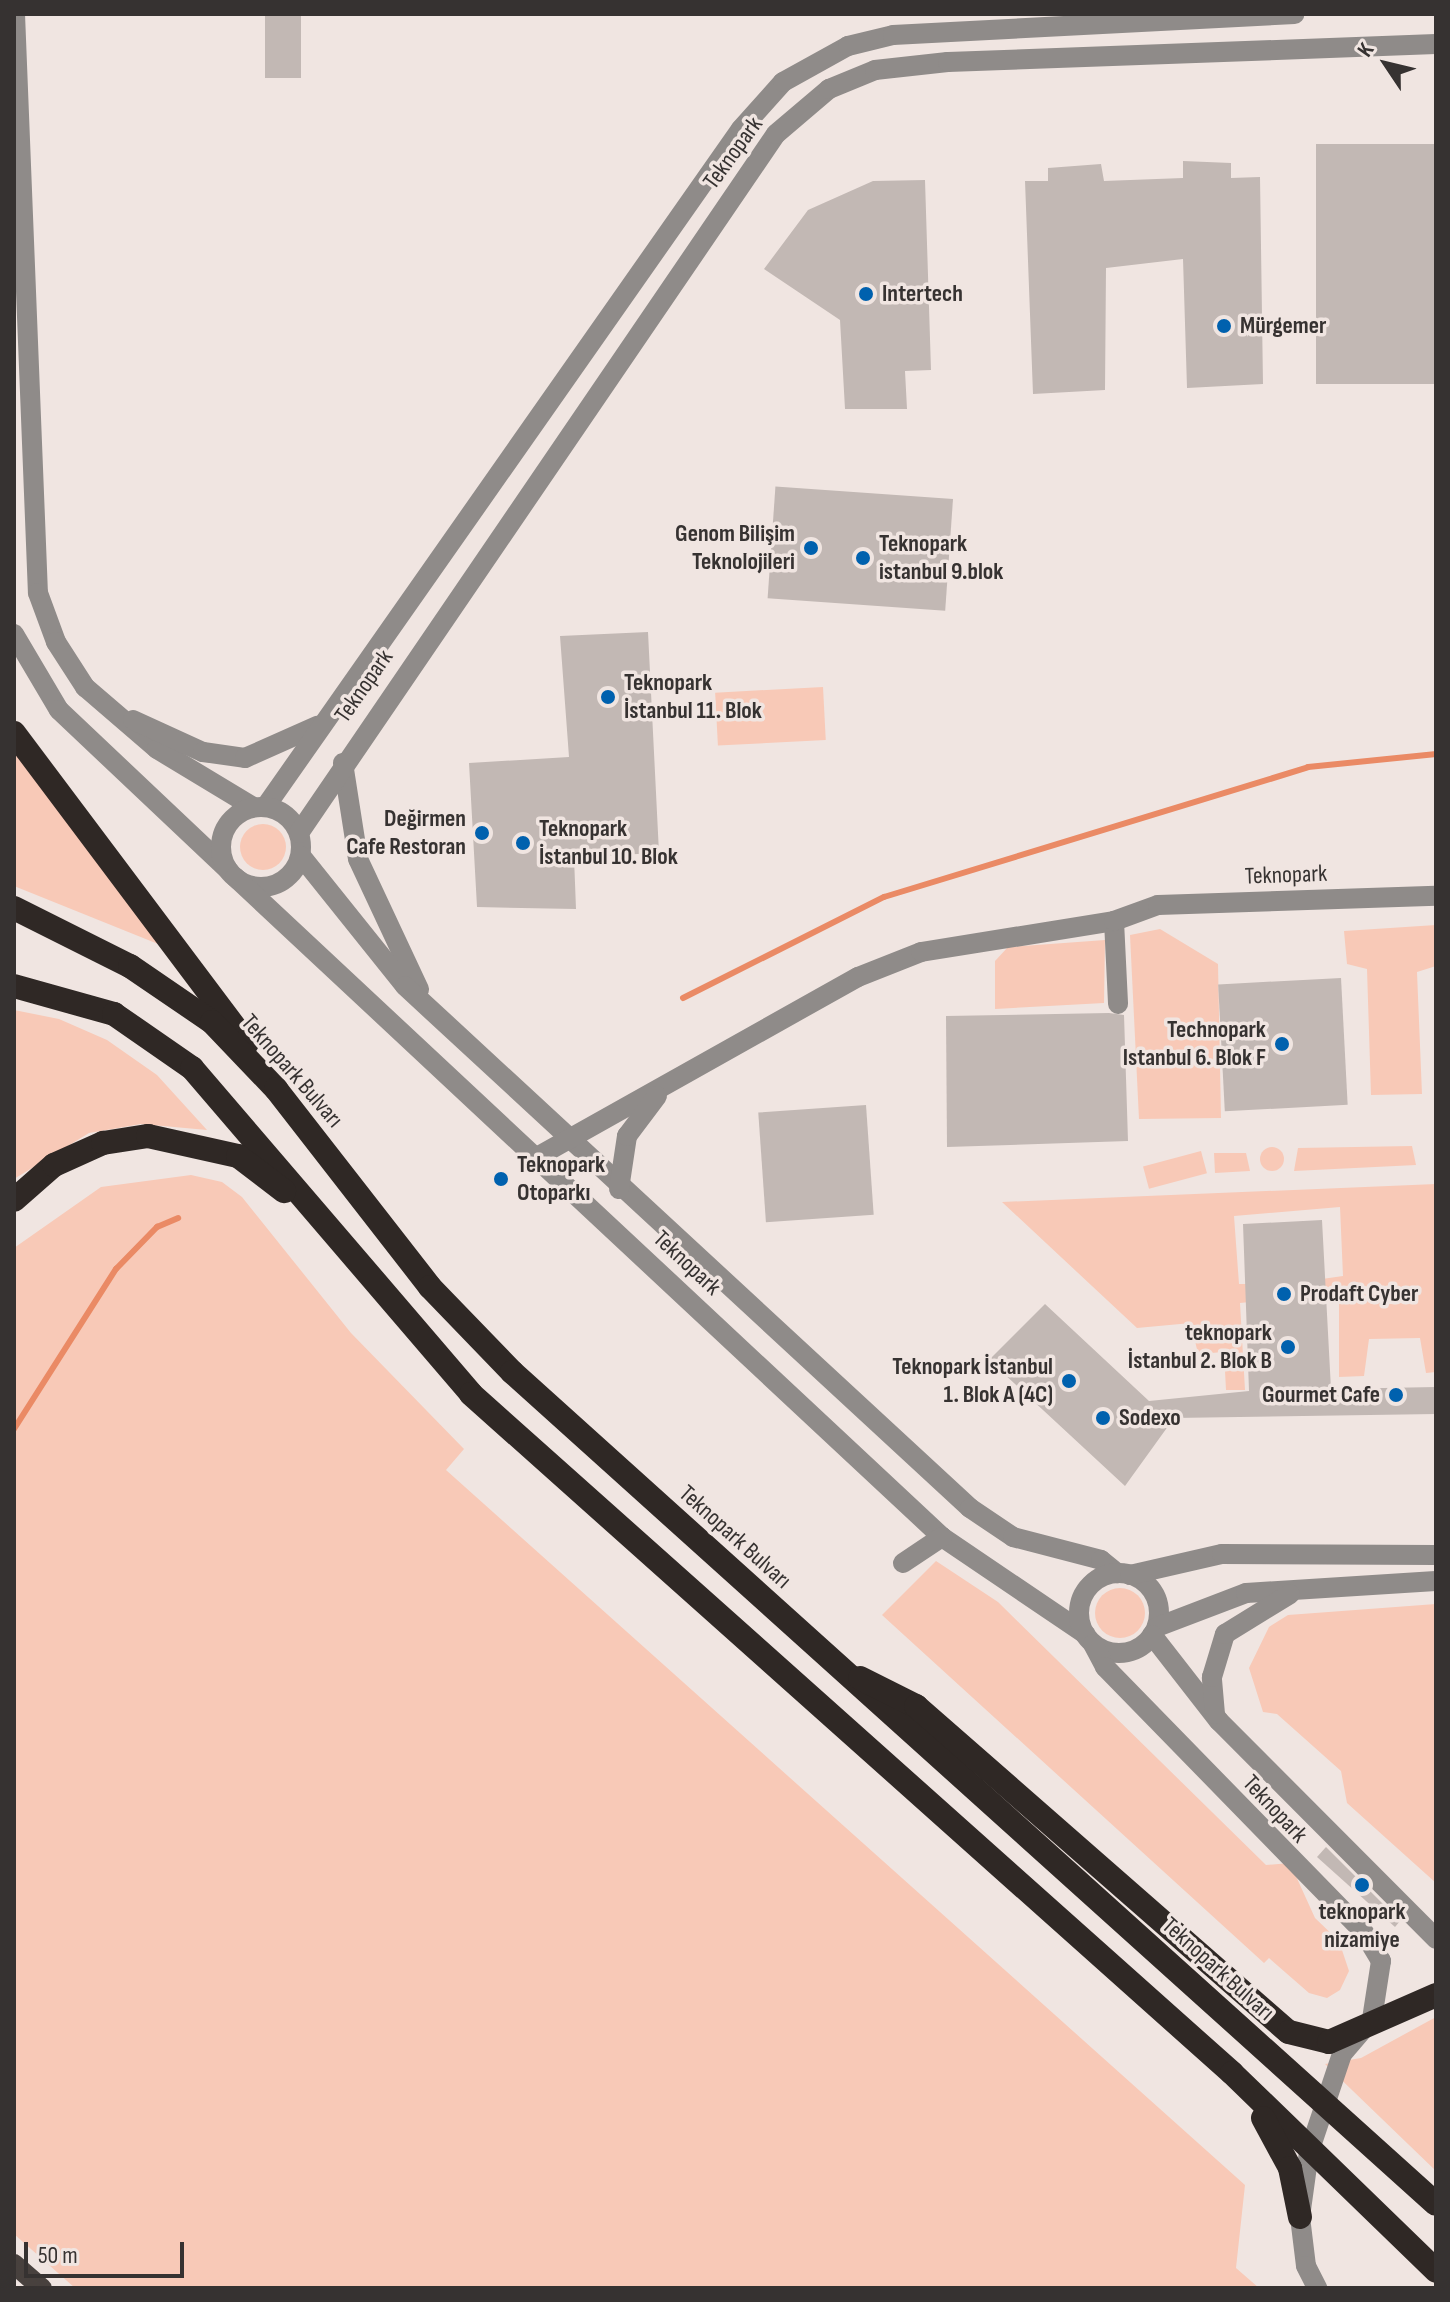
<!DOCTYPE html>
<html>
<head>
<meta charset="utf-8">
<style>
  body { margin:0 }
  #map { position:relative; width:1450px; height:2302px; overflow:hidden; background:#f0e5e1; font-family:"Sofia Sans Condensed",sans-serif }
  div>[style] { position:absolute }
  .green>* { inset:0; background:#f8c9b7; transform-origin:0 0 }
  .round { border-radius:50% }
  .stream>* { height:6px; margin:-3px; padding:0 3px; transform-origin:3px; border-radius:3px; background:#ea8a65 }
  .building>* { inset:0; background:#c2b8b4; transform-origin:0 0 }
  .minor>* { height:20px; margin:-10px; padding:0 10px; transform-origin:10px; border-radius:10px; background:#8f8b89 }
  .minor>.ring { margin:-10px; padding:0; box-sizing:content-box; background:none; border:20px solid #8f8b89; border-radius:50% }
  .major>* { height:20px; margin:-10px; padding:0 10px; transform-origin:10px; border-radius:10px; background:#48413e }
  .highway>* { height:24px; margin:-12px; padding:0 12px; transform-origin:12px; border-radius:12px; background:#2f2825 }
  .dots>* { width:22px; height:22px; translate:-50% -50%; box-sizing:border-box; border:4px solid #f0e5e1; border-radius:50% }
  span { translate:-50% -50%; white-space:nowrap; text-align:center; line-height:1.15; -webkit-text-stroke:7px #f0e5e1; paint-order:stroke }
  .street-label { font-size:24px; color:#363231 }
  .poi-label { font-size:24px; color:#363231; font-weight:700 }
  .left { translate:0 -50%; text-align:left }
  .right { translate:-100% -50%; text-align:right }
  .frame { position:absolute; inset:0; border:16px solid #363231; pointer-events:none }
  .north { position:absolute; left:1346px; top:24px; width:80px; height:80px; -webkit-text-stroke:6px #f0e5e1; paint-order:stroke; rotate:305deg; font-size:22px; font-weight:700; line-height:32px; text-align:center; color:#363231 }
  .north::after { content:''; display:block; margin:auto; width:28px; height:36px; background:#363231; clip-path:polygon(50% 0,100% 100%,50% 72%,0 100%) }
  .scale { position:absolute; left:24px; top:2242px; width:160px; height:36px; box-sizing:border-box; border:4px solid #363231; border-top:0; padding-left:10px; font-size:24px; line-height:28px; white-space:nowrap; color:#363231; -webkit-text-stroke:6px #f0e5e1; paint-order:stroke }
</style>
</head>
<body>
<div id="map">
  <div class="green">
    <i style="left:823px;top:687px;width:53px;height:108px;rotate:87deg"></i>
    <i style="clip-path:polygon(14px 749px,168px 948px,14px 886px)"></i>
    <i class="round" style="left:240px;top:824px;width:46px;height:46px"></i>
    <i style="clip-path:polygon(1436px 925px,1436px 966px,1417px 972px,1422px 1094px,1371px 1095px,1367px 969px,1347px 964px,1344px 931px)"></i>
    <i style="clip-path:polygon(1160px 929px,1218px 964px,1221px 1118px,1139px 1119px,1130px 935px)"></i>
    <i style="clip-path:polygon(1105px 940px,1104px 1003px,995px 1009px,995px 961px,1008px 947px)"></i>
    <i style="clip-path:polygon(14px 1010px,59px 1019px,107px 1040px,157px 1075px,207px 1130px,141px 1124px,89px 1133px,14px 1179px)"></i>
    <i style="clip-path:polygon(1412px 1146px,1416px 1165px,1294px 1171px,1298px 1148px)"></i>
    <i class="round" style="left:1260px;top:1147px;width:24px;height:24px"></i>
    <i style="left:1201px;top:1151px;width:23px;height:60px;rotate:75deg"></i>
    <i style="clip-path:polygon(1214px 1153px,1246px 1153px,1250px 1171px,1215px 1173px)"></i>
    <i style="clip-path:polygon(191px 1175px,222px 1182px,242px 1197px,351px 1333px,464px 1449px,446px 1470px,1245px 2185px,1236px 2268px,1259px 2288px,75px 2288px,14px 2234px,14px 1248px,101px 1187px)"></i>
    <i style="clip-path:polygon(1436px 1184px,1436px 1372px,1426px 1373px,1420px 1338px,1369px 1339px,1364px 1376px,1339px 1377px,1339px 1296px,1323px 1296px,1322px 1279px,1343px 1276px,1340px 1207px,1234px 1216px,1239px 1284px,1259px 1284px,1259px 1301px,1240px 1303px,1245px 1390px,1226px 1390px,1224px 1352px,1198px 1354px,1191px 1323px,1137px 1328px,1002px 1202px)"></i>
    <i style="clip-path:polygon(936px 1561px,998px 1602px,1266px 1865px,1290px 1863px,1315px 1918px,1339px 1941px,1349px 1971px,1340px 1990px,1327px 1998px,1309px 1993px,1269px 1958px,1264px 1963px,882px 1615px)"></i>
    <i class="round" style="left:1095px;top:1588px;width:50px;height:50px"></i>
    <i style="clip-path:polygon(1436px 1604px,1436px 1883px,1347px 1803px,1341px 1771px,1277px 1714px,1263px 1712px,1249px 1668px,1269px 1627px,1288px 1615px)"></i>
    <i style="clip-path:polygon(1436px 2017px,1436px 2171px,1325px 2064px,1361px 2058px)"></i>
  </div>
  <div class="stream">
    <i style="left:683px;top:998px;width:225px;rotate:-26.7deg"></i>
    <i style="left:884px;top:897px;width:443px;rotate:-17deg"></i>
    <i style="left:1308px;top:767px;width:129px;rotate:-5.8deg"></i>
    <i style="left:14px;top:1429px;width:190px;rotate:-57.5deg"></i>
    <i style="left:116px;top:1269px;width:59px;rotate:-45.7deg"></i>
    <i style="left:157px;top:1227px;width:23px;rotate:-23deg"></i>
  </div>
  <div class="building">
    <i style="left:265px;top:14px;width:36px;height:64px"></i>
    <i style="left:1436px;top:144px;width:240px;height:120px;rotate:90deg"></i>
    <i style="clip-path:polygon(1183px 161px,1231px 163px,1231px 178px,1260px 177px,1263px 384px,1187px 388px,1183px 259px,1106px 268px,1105px 390px,1033px 394px,1025px 181px,1048px 181px,1048px 168px,1101px 164px,1104px 181px,1183px 178px)"></i>
    <i style="clip-path:polygon(925px 180px,931px 370px,905px 371px,907px 409px,845px 409px,840px 320px,764px 269px,808px 210px,873px 181px)"></i>
    <i style="left:953px;top:499px;width:112px;height:178px;rotate:94deg"></i>
    <i style="clip-path:polygon(648px 632px,659px 853px,574px 857px,576px 909px,477px 907px,469px 763px,569px 757px,560px 636px)"></i>
    <i style="left:1341px;top:978px;width:127px;height:123px;rotate:87deg"></i>
    <i style="clip-path:polygon(1109px 1013px,1124px 1015px,1128px 1141px,947px 1147px,946px 1016px)"></i>
    <i style="left:866px;top:1105px;width:110px;height:108px;rotate:86deg"></i>
    <i style="clip-path:polygon(1322px 1220px,1331px 1389px,1436px 1387px,1436px 1414px,1174px 1418px,1125px 1486px,989px 1360px,1045px 1304px,1149px 1401px,1249px 1391px,1243px 1224px)"></i>
    <i style="clip-path:polygon(1326px 1847px,1400px 1921px,1395px 1927px,1317px 1857px)"></i>
  </div>
  <div class="minor">
    <i style="left:15px;top:14px;width:579px;rotate:87.73deg"></i>
    <i style="left:38px;top:593px;width:52px;rotate:69.8deg"></i>
    <i style="left:56px;top:642px;width:54px;rotate:57.2deg"></i>
    <i style="left:85px;top:687px;width:95px;rotate:40.7deg"></i>
    <i style="left:157px;top:749px;width:112px;rotate:31.1deg"></i>
    <i style="left:14px;top:634px;width:88px;rotate:59.4deg"></i>
    <i style="left:59px;top:710px;width:233px;rotate:43.4deg"></i>
    <i style="left:133px;top:720px;width:77px;rotate:24.6deg"></i>
    <i style="left:203px;top:752px;width:42px;rotate:8.1deg"></i>
    <i style="left:245px;top:758px;width:79px;rotate:-24deg"></i>
    <i style="left:343px;top:763px;width:97px;rotate:81.1deg"></i>
    <i style="left:358px;top:859px;width:144px;rotate:64.9deg"></i>
    <i style="left:266px;top:806px;width:827px;rotate:-54.95deg"></i>
    <i style="left:741px;top:129px;width:63px;rotate:-48.2deg"></i>
    <i style="left:783px;top:82px;width:74px;rotate:-29deg"></i>
    <i style="left:848px;top:46px;width:46px;rotate:-13.7deg"></i>
    <i style="left:893px;top:35px;width:402px;rotate:-3deg"></i>
    <i class="ring" style="left:221px;top:807px;width:60px;height:60px"></i>
    <i style="left:299px;top:833px;width:846px;rotate:-55.69deg"></i>
    <i style="left:776px;top:134px;width:70px;rotate:-40.3deg"></i>
    <i style="left:829px;top:89px;width:50px;rotate:-22.4deg"></i>
    <i style="left:875px;top:70px;width:73px;rotate:-6.3deg"></i>
    <i style="left:948px;top:62px;width:488px;rotate:-2.1deg"></i>
    <i style="left:301px;top:856px;width:166px;rotate:51.3deg"></i>
    <i style="left:405px;top:986px;width:769px;rotate:42.73deg"></i>
    <i style="left:970px;top:1508px;width:52px;rotate:34deg"></i>
    <i style="left:1013px;top:1537px;width:91px;rotate:14.6deg"></i>
    <i style="left:1101px;top:1560px;width:21px;rotate:39deg"></i>
    <i style="left:235px;top:877px;width:967px;rotate:43.03deg"></i>
    <i style="left:942px;top:1537px;width:173px;rotate:34.1deg"></i>
    <i style="left:1114px;top:921px;width:83px;rotate:87.2deg"></i>
    <i style="left:537px;top:1157px;width:368px;rotate:-29.3deg"></i>
    <i style="left:858px;top:977px;width:68px;rotate:-21.6deg"></i>
    <i style="left:921px;top:952px;width:195px;rotate:-9.1deg"></i>
    <i style="left:1114px;top:921px;width:47px;rotate:-20deg"></i>
    <i style="left:1158px;top:905px;width:278px;rotate:-1.9deg"></i>
    <i style="left:619px;top:1189px;width:54px;rotate:-81.4deg"></i>
    <i style="left:627px;top:1136px;width:50px;rotate:-53.1deg"></i>
    <i style="left:903px;top:1563px;width:47px;rotate:-33.7deg"></i>
    <i class="ring" style="left:1079px;top:1573px;width:60px;height:60px"></i>
    <i style="left:1130px;top:1575px;width:94px;rotate:-12.9deg"></i>
    <i style="left:1222px;top:1554px;width:214px;rotate:0.3deg"></i>
    <i style="left:1157px;top:1627px;width:95px;rotate:-20.9deg"></i>
    <i style="left:1246px;top:1593px;width:190px;rotate:-3.6deg"></i>
    <i style="left:1152px;top:1635px;width:109px;rotate:52.1deg"></i>
    <i style="left:1219px;top:1721px;width:308px;rotate:45.1deg"></i>
    <i style="left:1093px;top:1644px;width:26px;rotate:62deg"></i>
    <i style="left:1105px;top:1667px;width:369px;rotate:45.7deg"></i>
    <i style="left:1363px;top:1931px;width:35px;rotate:59deg"></i>
    <i style="left:1381px;top:1961px;width:59px;rotate:98.8deg"></i>
    <i style="left:1372px;top:2019px;width:46px;rotate:130.6deg"></i>
    <i style="left:1342px;top:2054px;width:103px;rotate:108.6deg"></i>
    <i style="left:1309px;top:2152px;width:66px;rotate:97.9deg"></i>
    <i style="left:1300px;top:2217px;width:49px;rotate:83deg"></i>
    <i style="left:1306px;top:2266px;width:25px;rotate:63deg"></i>
    <i style="left:1215px;top:1714px;width:37px;rotate:-95deg"></i>
    <i style="left:1212px;top:1677px;width:45px;rotate:-73.2deg"></i>
    <i style="left:1225px;top:1634px;width:76px;rotate:-31.6deg"></i>
  </div>
  <div class="major">
    <i style="left:14px;top:2264px;width:37px;rotate:41deg"></i>
  </div>
  <div class="highway">
    <i style="left:14px;top:733px;width:388px;rotate:53.1deg"></i>
    <i style="left:14px;top:908px;width:130px;rotate:26.6deg"></i>
    <i style="left:130px;top:966px;width:99px;rotate:34.3deg"></i>
    <i style="left:212px;top:1022px;width:93px;rotate:46.3deg"></i>
    <i style="left:276px;top:1089px;width:251px;rotate:52.1deg"></i>
    <i style="left:430px;top:1287px;width:118px;rotate:46deg"></i>
    <i style="left:512px;top:1372px;width:1243px;rotate:42deg"></i>
    <i style="left:14px;top:986px;width:104px;rotate:15.6deg"></i>
    <i style="left:114px;top:1014px;width:95px;rotate:34.7deg"></i>
    <i style="left:192px;top:1068px;width:429px;rotate:49.4deg"></i>
    <i style="left:471px;top:1394px;width:1020px;rotate:41.74deg"></i>
    <i style="left:1232px;top:2073px;width:284px;rotate:44.1deg"></i>
    <i style="left:14px;top:1200px;width:53px;rotate:-41.2deg"></i>
    <i style="left:54px;top:1165px;width:54px;rotate:-24.2deg"></i>
    <i style="left:103px;top:1143px;width:46px;rotate:-8.8deg"></i>
    <i style="left:148px;top:1136px;width:92px;rotate:12.5deg"></i>
    <i style="left:238px;top:1156px;width:58px;rotate:37.3deg"></i>
    <i style="left:860px;top:1678px;width:63px;rotate:26.6deg"></i>
    <i style="left:916px;top:1706px;width:495px;rotate:41.2deg"></i>
    <i style="left:1289px;top:2032px;width:41px;rotate:14deg"></i>
    <i style="left:1329px;top:2042px;width:117px;rotate:-23.7deg"></i>
    <i style="left:1263px;top:2118px;width:57px;rotate:61.6deg"></i>
    <i style="left:1290px;top:2168px;width:50px;rotate:78.5deg"></i>
  </div>
  <div class="dots">
    <i style="left:866px;top:294px;background:#0061ae"></i>
    <i style="left:1224px;top:326px;background:#0061ae"></i>
    <i style="left:811px;top:548px;background:#0061ae"></i>
    <i style="left:863px;top:558px;background:#0061ae"></i>
    <i style="left:608px;top:697px;background:#0061ae"></i>
    <i style="left:482px;top:833px;background:#0061ae"></i>
    <i style="left:523px;top:843px;background:#0061ae"></i>
    <i style="left:1282px;top:1044px;background:#0061ae"></i>
    <i style="left:501px;top:1179px;background:#0061ae"></i>
    <i style="left:1284px;top:1294px;background:#0061ae"></i>
    <i style="left:1288px;top:1347px;background:#0061ae"></i>
    <i style="left:1069px;top:1381px;background:#0061ae"></i>
    <i style="left:1396px;top:1395px;background:#0061ae"></i>
    <i style="left:1103px;top:1418px;background:#0061ae"></i>
    <i style="left:1362px;top:1885px;background:#0061ae"></i>
  </div>
  <div class="street-label">
    <span style="left:733px;top:153px;rotate:-54deg">Teknopark</span>
    <span style="left:364px;top:686px;rotate:-55deg">Teknopark</span>
    <span style="left:1286px;top:875px;rotate:-2deg">Teknopark</span>
    <span style="left:292px;top:1071px;rotate:49deg">Teknopark Bulvarı</span>
    <span style="left:687px;top:1263px;rotate:43deg">Teknopark</span>
    <span style="left:735px;top:1537px;rotate:42deg">Teknopark Bulvarı</span>
    <span style="left:1275px;top:1809px;rotate:47deg">Teknopark</span>
    <span style="left:1218px;top:1969px;rotate:42deg">Teknopark Bulvarı</span>
  </div>
  <div class="poi-label">
    <span class="left" style="left:882px;top:294px">Intertech</span>
    <span class="left" style="left:1240px;top:326px">Mürgemer</span>
    <span class="right" style="left:795px;top:548px">Genom Bilişim<br>Teknolojileri</span>
    <span class="left" style="left:879px;top:558px">Teknopark<br>istanbul 9.blok</span>
    <span class="left" style="left:624px;top:697px">Teknopark<br>İstanbul 11. Blok</span>
    <span class="right" style="left:466px;top:833px">Değirmen<br>Cafe Restoran</span>
    <span class="left" style="left:539px;top:843px">Teknopark<br>İstanbul 10. Blok</span>
    <span class="right" style="left:1266px;top:1044px">Technopark<br>Istanbul 6. Blok F</span>
    <span class="left" style="left:517px;top:1179px">Teknopark<br>Otoparkı</span>
    <span class="left" style="left:1300px;top:1294px">Prodaft Cyber</span>
    <span class="right" style="left:1272px;top:1347px">teknopark<br>İstanbul 2. Blok B</span>
    <span class="right" style="left:1053px;top:1381px">Teknopark İstanbul<br>1. Blok A (4C)</span>
    <span class="right" style="left:1380px;top:1395px">Gourmet Cafe</span>
    <span class="left" style="left:1119px;top:1418px">Sodexo</span>
    <span style="left:1362px;top:1926px">teknopark<br>nizamiye</span>
  </div>
  <div class="frame"></div>
  <div class="north">K</div>
  <div class="scale">50 m</div>
</div>
</body>
</html>
